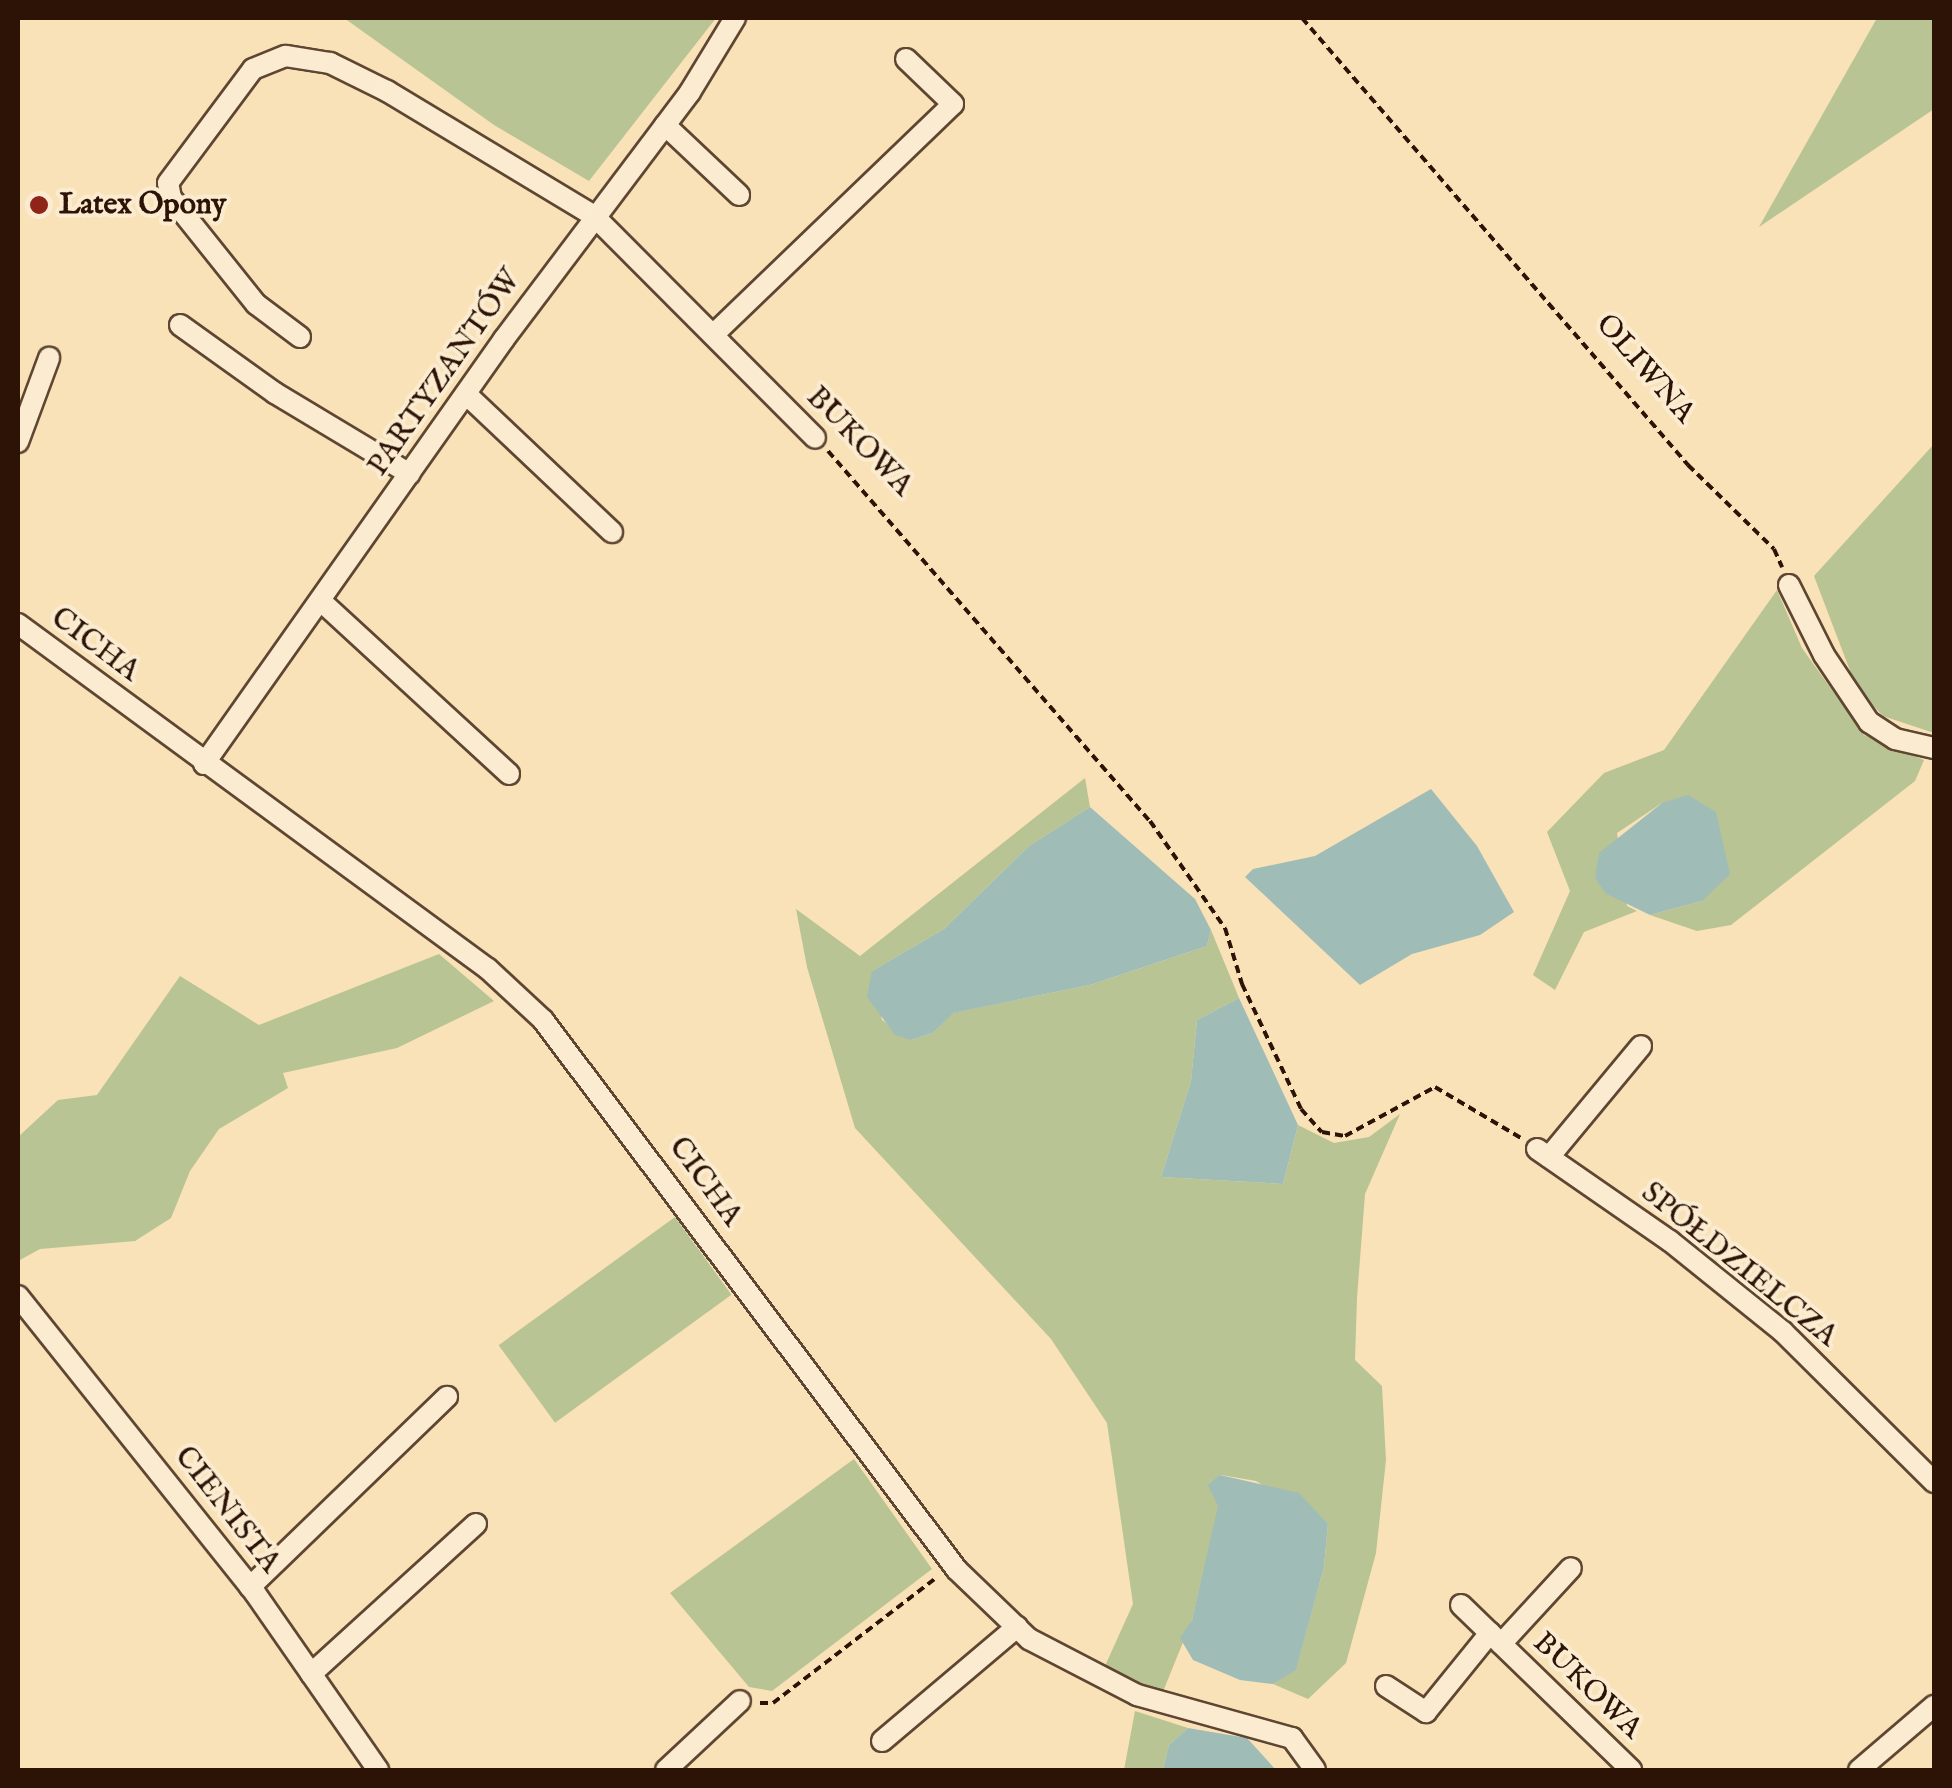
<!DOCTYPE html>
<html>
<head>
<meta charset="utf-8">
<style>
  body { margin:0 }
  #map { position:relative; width:1952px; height:1788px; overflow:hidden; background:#f9e1b8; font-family:"IM FELL English",serif }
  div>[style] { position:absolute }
  .green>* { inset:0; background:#b8c493; transform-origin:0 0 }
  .water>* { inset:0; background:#a0bcb7 }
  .path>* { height:4px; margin-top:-2px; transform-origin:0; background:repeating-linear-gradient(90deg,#2c1306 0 8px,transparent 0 13px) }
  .roads { filter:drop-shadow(2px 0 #5f4632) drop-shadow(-2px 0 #5f4632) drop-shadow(0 2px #5f4632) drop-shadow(0 -2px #5f4632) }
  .minor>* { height:20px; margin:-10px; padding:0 10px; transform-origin:10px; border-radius:10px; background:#fbecd1 }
  .dots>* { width:28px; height:28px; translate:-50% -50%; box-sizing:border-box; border:5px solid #fbecd1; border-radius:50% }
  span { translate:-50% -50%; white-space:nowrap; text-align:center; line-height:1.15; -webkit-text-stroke:8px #fbecd1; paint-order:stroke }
  .poi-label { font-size:30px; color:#2c1306; font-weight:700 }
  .left { translate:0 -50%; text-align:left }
  .street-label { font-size:30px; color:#2c1306 }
  .frame { position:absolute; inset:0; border:20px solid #2c1306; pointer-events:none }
</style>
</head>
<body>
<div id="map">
  <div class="green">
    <i style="clip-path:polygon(344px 18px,716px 18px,589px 181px,494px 125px)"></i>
    <i style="clip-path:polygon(1877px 18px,1934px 18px,1934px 109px,1759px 227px)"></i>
    <i style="clip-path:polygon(1934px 444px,1934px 733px,1883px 716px,1857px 689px,1814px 576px)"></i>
    <i style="clip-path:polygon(1777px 590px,1802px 648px,1864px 735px,1924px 760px,1915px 781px,1731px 925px,1697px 931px,1650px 915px,1702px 901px,1662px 803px,1617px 833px,1627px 906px,1637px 911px,1584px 932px,1555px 990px,1533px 975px,1570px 891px,1547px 832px,1604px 773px,1664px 750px)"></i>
    <i style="clip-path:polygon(1085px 778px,1090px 807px,1029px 846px,944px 929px,872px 971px,882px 1020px,911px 1040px,933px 1033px,952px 1013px,1090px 985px,1207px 946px,1211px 930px,1239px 998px,1197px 1020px,1191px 1081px,1161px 1177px,1283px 1184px,1298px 1125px,1334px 1143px,1369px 1137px,1400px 1114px,1365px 1194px,1357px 1298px,1355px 1360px,1382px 1386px,1386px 1460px,1376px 1553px,1346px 1663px,1308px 1699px,1273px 1684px,1296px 1669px,1324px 1567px,1328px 1524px,1256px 1481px,1221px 1475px,1209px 1485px,1219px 1506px,1192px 1620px,1162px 1694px,1105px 1666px,1133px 1604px,1107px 1423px,1051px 1339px,855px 1128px,807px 967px,796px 909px,860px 956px)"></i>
    <i style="clip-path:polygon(439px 954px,494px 1001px,397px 1048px,283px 1073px,288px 1088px,219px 1129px,190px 1171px,171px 1218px,135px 1241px,40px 1249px,18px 1261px,18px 1137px,58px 1100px,97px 1095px,180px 976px,259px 1025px)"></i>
    <i style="left:675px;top:1217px;width:96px;height:218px;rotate:54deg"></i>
    <i style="clip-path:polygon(854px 1459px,932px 1569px,772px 1691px,749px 1687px,670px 1593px)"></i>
    <i style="clip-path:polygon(1135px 1711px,1188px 1728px,1169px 1745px,1163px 1770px,1124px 1770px)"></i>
  </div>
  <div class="water">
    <i style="clip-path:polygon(1431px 789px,1477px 846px,1514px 912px,1480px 935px,1412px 954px,1360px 985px,1245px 877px,1253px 869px,1315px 856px)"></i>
    <i style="clip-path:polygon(1688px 795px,1716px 812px,1730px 874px,1702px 901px,1650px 915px,1605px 893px,1595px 878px,1599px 853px,1662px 803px)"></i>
    <i style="clip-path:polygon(1090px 807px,1195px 899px,1211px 930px,1207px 946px,1090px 985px,953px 1013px,933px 1033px,911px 1040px,895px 1035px,867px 997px,872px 971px,944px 929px,1029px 846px)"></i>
    <i style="clip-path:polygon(1239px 998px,1298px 1125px,1283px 1184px,1161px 1177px,1191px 1081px,1197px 1020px)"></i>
    <i style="clip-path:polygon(1220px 1475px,1299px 1493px,1328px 1524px,1324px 1567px,1296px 1670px,1273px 1684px,1240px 1680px,1193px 1660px,1180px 1638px,1192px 1620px,1218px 1506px,1208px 1485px)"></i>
    <i style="clip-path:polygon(1188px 1728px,1247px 1738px,1276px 1770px,1163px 1770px,1169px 1745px)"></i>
  </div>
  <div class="path">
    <i style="left:1302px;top:18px;width:591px;rotate:49.19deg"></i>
    <i style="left:1688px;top:465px;width:120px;rotate:44.3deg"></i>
    <i style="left:1774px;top:549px;width:20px;rotate:66deg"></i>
    <i style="left:828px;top:451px;width:490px;rotate:49deg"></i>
    <i style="left:1150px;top:821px;width:131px;rotate:55deg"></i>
    <i style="left:1225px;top:928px;width:59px;rotate:73.1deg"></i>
    <i style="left:1242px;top:984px;width:138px;rotate:64.7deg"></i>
    <i style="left:1301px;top:1109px;width:31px;rotate:48deg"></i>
    <i style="left:1322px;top:1132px;width:23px;rotate:10deg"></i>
    <i style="left:1345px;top:1136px;width:102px;rotate:-28.6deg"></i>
    <i style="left:1435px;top:1087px;width:100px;rotate:30.7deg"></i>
    <i style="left:760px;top:1703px;width:13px"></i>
    <i style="left:773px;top:1703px;width:207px;rotate:-37.5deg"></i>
  </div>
  <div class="roads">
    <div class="minor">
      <i style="left:665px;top:125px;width:102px;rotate:43.4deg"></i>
      <i style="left:180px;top:325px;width:117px;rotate:35.6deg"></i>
      <i style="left:275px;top:393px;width:157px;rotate:31deg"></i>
      <i style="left:713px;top:335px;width:333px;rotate:-43.9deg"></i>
      <i style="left:953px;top:104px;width:65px;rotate:-136.2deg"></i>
      <i style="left:300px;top:337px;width:55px;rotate:-143.1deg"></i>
      <i style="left:256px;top:304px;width:136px;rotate:-128.7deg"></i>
      <i style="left:171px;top:198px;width:15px;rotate:-101deg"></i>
      <i style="left:168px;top:183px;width:142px;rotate:-53.3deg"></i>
      <i style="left:253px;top:69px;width:35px;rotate:-22deg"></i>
      <i style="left:286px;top:56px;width:45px;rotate:9deg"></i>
      <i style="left:330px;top:63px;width:64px;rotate:26.2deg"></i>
      <i style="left:387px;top:91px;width:242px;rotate:31.1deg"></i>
      <i style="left:594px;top:216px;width:313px;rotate:45.1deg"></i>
      <i style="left:466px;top:394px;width:201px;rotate:43.4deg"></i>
      <i style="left:18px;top:442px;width:90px;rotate:-69.7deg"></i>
      <i style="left:1789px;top:585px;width:78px;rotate:63.4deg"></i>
      <i style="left:1824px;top:655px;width:81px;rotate:56.1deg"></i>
      <i style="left:1869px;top:722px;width:31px;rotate:33deg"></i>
      <i style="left:1895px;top:739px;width:40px;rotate:13deg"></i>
      <i style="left:322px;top:602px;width:254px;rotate:42.6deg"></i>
      <i style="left:18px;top:624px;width:583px;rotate:36.28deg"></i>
      <i style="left:488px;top:969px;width:75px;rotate:42.8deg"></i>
      <i style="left:543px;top:1020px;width:688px;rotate:53.03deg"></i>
      <i style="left:957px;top:1570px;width:100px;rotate:43.8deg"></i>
      <i style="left:1029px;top:1639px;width:122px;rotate:27.4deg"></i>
      <i style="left:1137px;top:1695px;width:161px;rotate:15.5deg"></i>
      <i style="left:1292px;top:1738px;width:39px;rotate:54deg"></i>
      <i style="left:204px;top:764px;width:520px;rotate:-54.78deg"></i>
      <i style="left:504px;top:339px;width:309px;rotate:-53deg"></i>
      <i style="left:690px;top:92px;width:87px;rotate:-58.7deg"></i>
      <i style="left:1537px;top:1149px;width:162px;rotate:34.7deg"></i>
      <i style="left:1670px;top:1241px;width:145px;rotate:38.8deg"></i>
      <i style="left:1783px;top:1332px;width:213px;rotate:44.8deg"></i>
      <i style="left:1549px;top:1157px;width:144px;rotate:-50.3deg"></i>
      <i style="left:18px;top:1296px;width:380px;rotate:51.4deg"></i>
      <i style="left:255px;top:1593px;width:216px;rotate:55.2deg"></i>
      <i style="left:250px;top:1587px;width:274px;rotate:-44deg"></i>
      <i style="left:1461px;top:1605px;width:237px;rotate:44.1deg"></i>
      <i style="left:1501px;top:1644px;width:103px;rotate:-47.4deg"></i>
      <i style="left:311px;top:1674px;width:223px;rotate:-42.3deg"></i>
      <i style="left:1386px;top:1686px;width:48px;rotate:33deg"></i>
      <i style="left:1426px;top:1712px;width:102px;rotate:-51deg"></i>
      <i style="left:882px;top:1741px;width:177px;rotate:-40.2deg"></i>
      <i style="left:666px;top:1770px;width:101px;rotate:-43deg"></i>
      <i style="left:1859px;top:1770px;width:99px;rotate:-40.5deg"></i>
    </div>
  </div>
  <div class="dots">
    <i style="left:39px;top:205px;background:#8f2418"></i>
  </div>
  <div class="poi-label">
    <span class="left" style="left:59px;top:205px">Latex Opony</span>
  </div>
  <div class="street-label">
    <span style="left:1645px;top:369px;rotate:49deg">OLIWNA</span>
    <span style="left:445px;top:373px;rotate:-55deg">PARTYZANTÓW</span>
    <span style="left:859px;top:442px;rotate:46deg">BUKOWA</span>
    <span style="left:95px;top:645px;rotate:37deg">CICHA</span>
    <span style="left:705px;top:1182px;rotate:54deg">CICHA</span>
    <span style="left:1739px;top:1265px;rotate:39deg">SPÓŁDZIELCZA</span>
    <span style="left:227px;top:1510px;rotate:52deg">CIENISTA</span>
    <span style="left:1587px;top:1686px;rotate:44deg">BUKOWA</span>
  </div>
  <div class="frame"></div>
</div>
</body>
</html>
